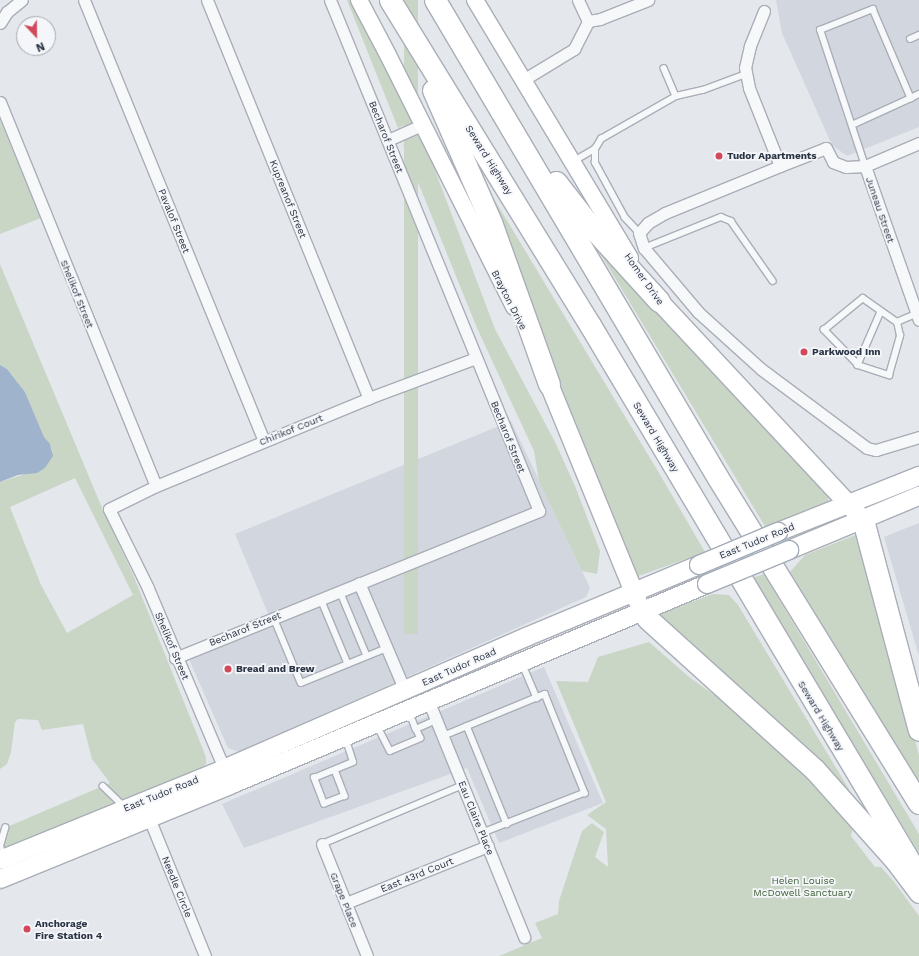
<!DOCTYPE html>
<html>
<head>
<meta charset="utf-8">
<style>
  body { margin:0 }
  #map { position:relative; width:919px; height:956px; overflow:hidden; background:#e4e7ec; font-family:"Work Sans",sans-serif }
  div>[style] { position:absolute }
  .built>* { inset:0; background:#d2d6de }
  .green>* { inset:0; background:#c9d6c5; transform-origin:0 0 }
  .water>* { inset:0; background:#9fb4cc }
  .roads { filter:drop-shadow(1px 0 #a9aeb7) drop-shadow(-1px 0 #a9aeb7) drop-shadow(0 1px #a9aeb7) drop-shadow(0 -1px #a9aeb7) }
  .service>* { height:5.5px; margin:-2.75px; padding:0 2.75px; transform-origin:2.75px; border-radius:2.75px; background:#f7f8fa }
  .minor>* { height:11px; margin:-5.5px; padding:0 5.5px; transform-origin:5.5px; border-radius:5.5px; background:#f7f8fa }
  .secondary>* { height:16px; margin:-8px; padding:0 8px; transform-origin:8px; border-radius:8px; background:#fff }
  .primary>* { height:18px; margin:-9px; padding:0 9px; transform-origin:9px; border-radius:9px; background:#fff }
  .motorway>* { height:21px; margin:-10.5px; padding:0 10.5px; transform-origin:10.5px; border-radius:10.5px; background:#fff }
  .bridges { filter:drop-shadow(1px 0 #a3abb8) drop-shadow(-1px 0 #a3abb8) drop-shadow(0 1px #a3abb8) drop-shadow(0 -1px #a3abb8) }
  .primary-bridge>* { height:18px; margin:-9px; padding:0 9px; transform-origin:9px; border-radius:9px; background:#fff }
  .dots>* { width:11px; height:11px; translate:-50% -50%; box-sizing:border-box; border:2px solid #f4f6f9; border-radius:50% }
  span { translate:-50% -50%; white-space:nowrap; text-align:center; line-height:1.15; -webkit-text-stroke:3.5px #f4f6f9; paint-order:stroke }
  .street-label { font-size:10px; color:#2b3445 }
  .poi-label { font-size:10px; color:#2b3445; font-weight:700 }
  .left { translate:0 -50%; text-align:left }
  .park-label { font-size:10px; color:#3f6138 }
  .north { position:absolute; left:16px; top:16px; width:40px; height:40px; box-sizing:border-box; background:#f4f6f9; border:1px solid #a4a8b1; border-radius:50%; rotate:158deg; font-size:11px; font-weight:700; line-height:16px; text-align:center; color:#2b3445 }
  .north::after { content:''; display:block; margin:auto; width:14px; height:18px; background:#d1495b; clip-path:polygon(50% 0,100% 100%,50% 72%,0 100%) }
</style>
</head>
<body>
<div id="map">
  <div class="built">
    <i style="clip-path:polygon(776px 0,919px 0,919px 127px,847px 156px,832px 145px,782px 33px)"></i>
    <i style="clip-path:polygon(511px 421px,590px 588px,586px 597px,239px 752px,228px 748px,185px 650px,269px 616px,235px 534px)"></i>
    <i style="clip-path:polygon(919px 523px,919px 656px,884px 537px)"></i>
    <i style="clip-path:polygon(544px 667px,603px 803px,499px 843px,467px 768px,244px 848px,222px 804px)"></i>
  </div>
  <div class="green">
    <i style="clip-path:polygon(347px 0,352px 0,415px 120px,398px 128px)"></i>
    <i style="left:404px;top:0;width:14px;height:634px"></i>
    <i style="clip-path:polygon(0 120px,41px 218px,0 234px)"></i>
    <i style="clip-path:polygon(422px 136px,495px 329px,555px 442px,575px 486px,600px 551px,597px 574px,582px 571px,539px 481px,534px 451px,477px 328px,403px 145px)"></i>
    <i style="clip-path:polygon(479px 174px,659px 473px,705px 552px,636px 577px,476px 176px)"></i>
    <i style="clip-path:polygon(586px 230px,594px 236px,768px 432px,827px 493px,829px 502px,766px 528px)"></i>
    <i style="clip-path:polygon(evenodd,0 264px,100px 503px,134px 577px,206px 757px,206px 764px,200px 769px,0 851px,0 830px,110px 783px,92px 759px,83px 724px,42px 730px,38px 720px,18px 719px,15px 722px,11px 752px,7px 764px,0 769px,0 482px,45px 468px,52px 449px,44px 437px,25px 392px,7px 369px,0 365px,0 264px,75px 478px,133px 595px,67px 633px,41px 585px,10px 507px,75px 478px)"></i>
    <i style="clip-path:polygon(858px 534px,919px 755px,919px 782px,790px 572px,805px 555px)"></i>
    <i style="clip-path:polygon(764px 574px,919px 834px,919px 853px,753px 578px)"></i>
    <i style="clip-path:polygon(713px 594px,729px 595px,738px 605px,865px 816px,761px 706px,662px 624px,657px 615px)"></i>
    <i style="clip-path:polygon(649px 642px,689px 677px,741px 714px,806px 768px,854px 825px,851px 836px,875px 867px,881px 867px,895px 883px,919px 916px,919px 956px,499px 956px,542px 938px,535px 923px,558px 914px,559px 901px,582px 831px,592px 823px,604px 832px,595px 857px,608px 867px,606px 829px,587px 815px,606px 802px,556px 681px,588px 682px,598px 657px)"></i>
  </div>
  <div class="water">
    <i style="clip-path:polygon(0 365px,7px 369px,25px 392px,44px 437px,50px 444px,53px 456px,45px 468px,37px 473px,18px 475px,0 482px)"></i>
  </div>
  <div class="roads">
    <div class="service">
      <i style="left:910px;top:39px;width:10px;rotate:-24deg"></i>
      <i style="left:664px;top:68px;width:30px;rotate:67deg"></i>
      <i style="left:676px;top:96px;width:28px;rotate:-13deg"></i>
      <i style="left:703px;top:90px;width:46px;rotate:-20.4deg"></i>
      <i style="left:852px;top:125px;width:65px;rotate:-24.6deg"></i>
      <i style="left:574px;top:161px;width:24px;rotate:-30deg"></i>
      <i style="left:865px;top:166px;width:143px;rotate:-108.3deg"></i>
      <i style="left:820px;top:30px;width:57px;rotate:-21.6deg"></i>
      <i style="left:873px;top:9px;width:97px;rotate:66.9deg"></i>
      <i style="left:911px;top:98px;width:9px;rotate:-27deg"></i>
      <i style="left:639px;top:233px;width:21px;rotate:-133deg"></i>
      <i style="left:625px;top:218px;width:63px;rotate:-118.6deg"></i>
      <i style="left:595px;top:163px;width:14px;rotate:-90deg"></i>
      <i style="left:595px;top:149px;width:12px;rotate:-59deg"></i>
      <i style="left:601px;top:139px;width:86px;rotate:-29.8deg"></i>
      <i style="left:644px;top:248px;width:83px;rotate:-21.9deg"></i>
      <i style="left:721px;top:217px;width:11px;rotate:22deg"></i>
      <i style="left:731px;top:221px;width:73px;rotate:55deg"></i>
      <i style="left:881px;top:312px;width:58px;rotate:113.5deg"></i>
      <i style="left:858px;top:365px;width:49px;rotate:-134.2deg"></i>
      <i style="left:824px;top:330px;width:50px;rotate:-39.4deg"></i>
      <i style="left:863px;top:298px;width:42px;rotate:35.2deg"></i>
      <i style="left:897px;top:322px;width:21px;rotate:-23deg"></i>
      <i style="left:858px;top:365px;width:33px;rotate:18deg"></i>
      <i style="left:889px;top:375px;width:41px;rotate:-74.2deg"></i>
      <i style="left:900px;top:336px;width:14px;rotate:-102deg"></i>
      <i style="left:340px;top:591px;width:70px;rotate:67.4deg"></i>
      <i style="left:321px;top:599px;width:70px;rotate:67.4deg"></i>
      <i style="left:274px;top:618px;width:70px;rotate:67.4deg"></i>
      <i style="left:301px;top:683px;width:93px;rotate:-22.1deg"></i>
      <i style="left:523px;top:665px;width:36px;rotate:67deg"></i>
      <i style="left:408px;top:718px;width:4px;rotate:-34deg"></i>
      <i style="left:411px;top:716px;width:14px;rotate:69deg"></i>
      <i style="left:377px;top:725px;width:29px;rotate:63deg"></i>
      <i style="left:390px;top:751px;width:33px;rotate:-23deg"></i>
      <i style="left:420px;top:738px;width:10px;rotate:-114deg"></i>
      <i style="left:416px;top:729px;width:22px;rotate:-24deg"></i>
      <i style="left:467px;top:726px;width:106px;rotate:67.8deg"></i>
      <i style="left:443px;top:736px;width:110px;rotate:-22.4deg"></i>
      <i style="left:545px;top:694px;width:107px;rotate:68deg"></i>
      <i style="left:585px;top:793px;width:110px;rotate:158.6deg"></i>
      <i style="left:335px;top:770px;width:28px;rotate:69deg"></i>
      <i style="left:345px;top:796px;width:22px;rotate:159deg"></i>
      <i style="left:324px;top:804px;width:28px;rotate:-111deg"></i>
      <i style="left:314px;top:778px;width:42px;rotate:-22.3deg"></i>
      <i style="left:353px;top:762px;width:25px;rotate:-108deg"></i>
      <i style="left:103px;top:786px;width:30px;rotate:44deg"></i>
      <i style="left:322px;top:844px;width:153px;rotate:-22.7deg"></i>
      <i style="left:3px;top:856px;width:10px;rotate:-107deg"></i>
      <i style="left:0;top:846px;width:19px;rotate:-74deg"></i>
    </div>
    <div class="minor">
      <i style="left:84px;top:0;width:476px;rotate:67.8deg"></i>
      <i style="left:207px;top:0;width:430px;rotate:67.9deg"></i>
      <i style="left:578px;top:0;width:23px;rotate:65deg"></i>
      <i style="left:588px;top:21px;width:12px;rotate:-9deg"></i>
      <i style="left:600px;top:19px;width:52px;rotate:-21.6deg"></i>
      <i style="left:764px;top:11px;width:38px;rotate:112deg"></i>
      <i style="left:750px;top:46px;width:22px;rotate:103deg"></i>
      <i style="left:745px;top:67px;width:21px;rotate:79deg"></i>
      <i style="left:749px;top:88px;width:84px;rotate:68.3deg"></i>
      <i style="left:780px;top:166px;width:49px;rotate:-21.4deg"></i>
      <i style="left:826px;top:148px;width:16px;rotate:63deg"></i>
      <i style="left:833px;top:162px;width:14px;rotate:21deg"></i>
      <i style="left:846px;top:167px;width:19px;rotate:-3deg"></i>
      <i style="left:865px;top:166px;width:163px;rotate:70.7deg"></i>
      <i style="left:0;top:23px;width:13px;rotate:-58deg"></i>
      <i style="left:7px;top:12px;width:19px;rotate:-39deg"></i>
      <i style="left:523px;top:80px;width:60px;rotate:-31.3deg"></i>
      <i style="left:574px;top:49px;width:31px;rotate:-63deg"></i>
      <i style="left:0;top:102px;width:414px;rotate:67.9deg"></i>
      <i style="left:388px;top:140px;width:37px;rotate:-24deg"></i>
      <i style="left:780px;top:166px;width:124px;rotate:157.8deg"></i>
      <i style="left:665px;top:213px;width:20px;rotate:150deg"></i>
      <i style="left:648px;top:223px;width:13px;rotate:132deg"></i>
      <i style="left:639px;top:233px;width:16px;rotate:72deg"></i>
      <i style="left:644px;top:248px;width:84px;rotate:49.8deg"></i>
      <i style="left:698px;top:312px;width:85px;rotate:42.1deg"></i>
      <i style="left:761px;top:369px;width:132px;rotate:36.7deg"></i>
      <i style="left:867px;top:448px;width:9px;rotate:13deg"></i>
      <i style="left:876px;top:450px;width:45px;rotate:-16.8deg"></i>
      <i style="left:865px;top:166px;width:59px;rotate:-23.1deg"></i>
      <i style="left:359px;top:583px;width:117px;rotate:66.9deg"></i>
      <i style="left:175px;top:658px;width:393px;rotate:-22deg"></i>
      <i style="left:539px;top:511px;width:552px;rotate:-112.24deg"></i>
      <i style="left:428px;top:700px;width:256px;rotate:67.9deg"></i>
      <i style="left:226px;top:773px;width:201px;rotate:-112.9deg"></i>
      <i style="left:148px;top:588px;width:88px;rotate:-116.3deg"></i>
      <i style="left:109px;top:509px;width:52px;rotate:-26.1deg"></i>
      <i style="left:156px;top:486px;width:230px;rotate:-22.4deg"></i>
      <i style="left:369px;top:398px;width:114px;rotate:-20.5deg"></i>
      <i style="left:149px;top:818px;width:149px;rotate:67.9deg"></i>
      <i style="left:322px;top:844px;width:121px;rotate:68.1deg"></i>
      <i style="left:346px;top:903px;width:153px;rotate:-21.9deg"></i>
    </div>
    <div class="secondary">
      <i style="left:359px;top:0;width:62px;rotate:62.2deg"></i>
      <i style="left:388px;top:55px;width:282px;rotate:63.4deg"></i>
      <i style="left:475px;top:0;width:301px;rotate:59deg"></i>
    </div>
    <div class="primary">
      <i style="left:659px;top:301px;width:299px;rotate:47deg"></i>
      <i style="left:549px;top:384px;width:235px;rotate:67.8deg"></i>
      <i style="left:778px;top:532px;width:152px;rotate:-21.7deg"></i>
      <i style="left:789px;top:550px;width:141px;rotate:-22.6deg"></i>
      <i style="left:0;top:860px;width:242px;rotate:-22.1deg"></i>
      <i style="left:224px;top:769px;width:330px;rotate:-23.6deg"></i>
      <i style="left:526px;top:637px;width:187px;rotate:-22.6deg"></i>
      <i style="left:0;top:879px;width:248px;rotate:-22.2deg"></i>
      <i style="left:230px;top:785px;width:518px;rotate:-22.85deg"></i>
    </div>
    <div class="motorway">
      <i style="left:390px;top:0;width:382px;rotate:58.4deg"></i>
      <i style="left:590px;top:325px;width:643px;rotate:59.2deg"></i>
      <i style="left:435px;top:0;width:555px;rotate:59.37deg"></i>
      <i style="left:718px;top:478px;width:382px;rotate:58.3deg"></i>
      <i style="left:433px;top:90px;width:144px;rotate:66.3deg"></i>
      <i style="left:491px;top:222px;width:172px;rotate:70.3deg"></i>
      <i style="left:556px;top:182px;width:51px;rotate:52.2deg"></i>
      <i style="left:587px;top:222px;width:107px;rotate:47.7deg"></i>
      <i style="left:863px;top:520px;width:217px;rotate:75.1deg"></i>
      <i style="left:641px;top:609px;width:12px;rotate:55deg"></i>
      <i style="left:648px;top:619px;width:225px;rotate:42.1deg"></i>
      <i style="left:815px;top:770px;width:122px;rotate:48.3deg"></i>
      <i style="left:896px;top:861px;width:39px;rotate:53deg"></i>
    </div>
  </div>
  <div class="bridges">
    <div class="primary-bridge">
      <i style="left:699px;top:565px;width:86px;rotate:-22.7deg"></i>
      <i style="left:707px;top:584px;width:89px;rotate:-22.5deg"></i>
    </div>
  </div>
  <div class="dots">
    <i style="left:719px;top:156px;background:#d1495b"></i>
    <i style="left:804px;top:352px;background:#d1495b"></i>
    <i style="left:228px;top:669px;background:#d1495b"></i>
    <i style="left:27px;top:929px;background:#d1495b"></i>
  </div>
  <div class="street-label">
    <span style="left:386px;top:137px;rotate:68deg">Becharof Street</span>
    <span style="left:489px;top:160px;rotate:58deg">Seward Highway</span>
    <span style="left:288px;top:199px;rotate:68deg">Kupreanof Street</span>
    <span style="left:880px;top:210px;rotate:71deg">Juneau Street</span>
    <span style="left:174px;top:221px;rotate:68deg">Pavalof Street</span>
    <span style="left:644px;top:279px;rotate:55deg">Homer Drive</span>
    <span style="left:77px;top:294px;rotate:68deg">Shelikof Street</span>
    <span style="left:509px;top:300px;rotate:63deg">Brayton Drive</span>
    <span style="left:291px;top:430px;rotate:-22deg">Chirikof Court</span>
    <span style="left:508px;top:437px;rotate:68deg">Becharof Street</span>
    <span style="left:656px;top:437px;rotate:59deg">Seward Highway</span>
    <span style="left:757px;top:541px;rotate:-22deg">East Tudor Road</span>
    <span style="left:245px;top:629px;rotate:-22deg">Becharof Street</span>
    <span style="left:172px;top:646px;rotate:67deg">Shelikof Street</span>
    <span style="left:459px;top:667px;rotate:-24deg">East Tudor Road</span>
    <span style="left:821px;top:716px;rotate:59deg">Seward Highway</span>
    <span style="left:161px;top:794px;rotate:-22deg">East Tudor Road</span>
    <span style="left:476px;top:818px;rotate:68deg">Eau Claire Place</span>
    <span style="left:417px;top:875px;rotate:-22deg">East 43rd Court</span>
    <span style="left:177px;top:887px;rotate:68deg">Needle Circle</span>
    <span style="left:344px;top:900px;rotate:68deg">Grape Place</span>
  </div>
  <div class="poi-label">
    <span class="left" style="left:727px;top:156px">Tudor Apartments</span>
    <span class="left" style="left:812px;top:352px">Parkwood Inn</span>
    <span class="left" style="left:236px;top:669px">Bread and Brew</span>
    <span class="left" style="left:35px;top:929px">Anchorage<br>Fire Station 4</span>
  </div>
  <div class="park-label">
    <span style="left:803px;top:886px">Helen Louise<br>McDowell Sanctuary</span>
  </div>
  <div class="north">N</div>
</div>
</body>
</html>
